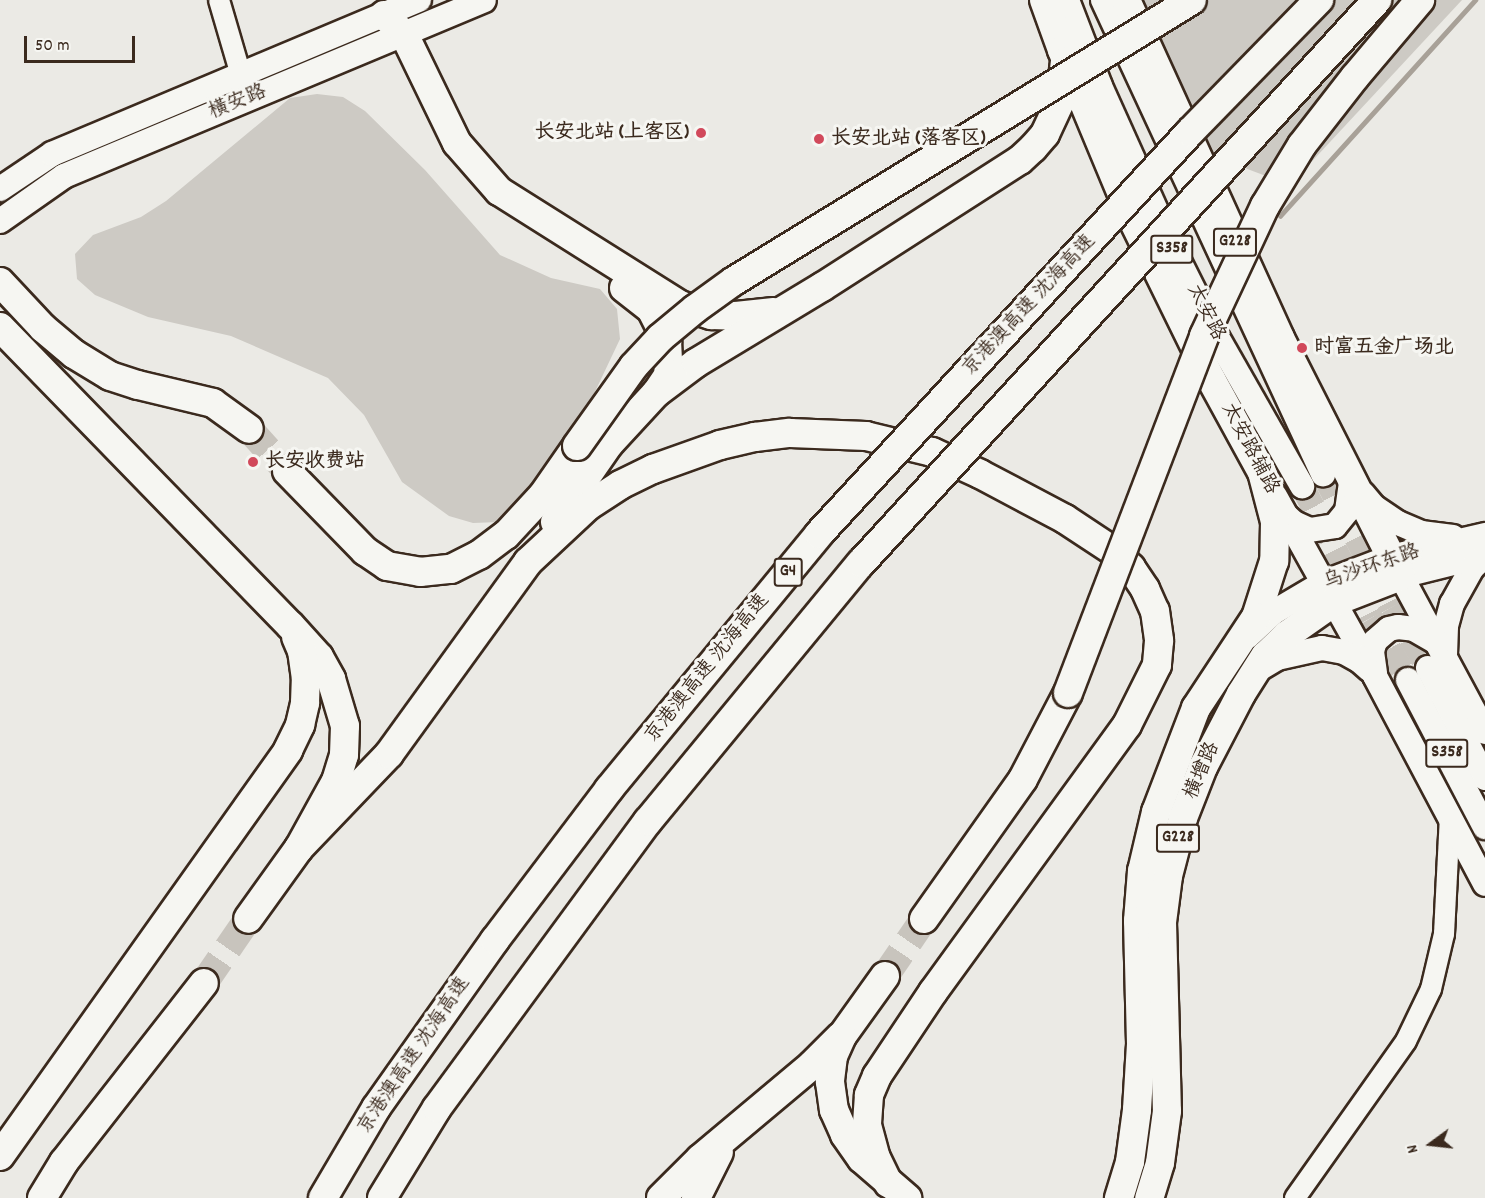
<!DOCTYPE html>
<html>
<head>
<meta charset="utf-8">
<style>
  body { margin:0 }
  #map { position:relative; width:1485px; height:1198px; overflow:hidden; background:#ebeae5; font-family:Dekko,"LXGW WenKai TC",sans-serif }
  div>[style] { position:absolute }
  .green>* { inset:0; background:#cdcac4 }
  .stream>* { height:4.5px; margin:-2.25px; padding:0 2.25px; transform-origin:2.25px; border-radius:2.25px; background:#a8a198 }
  .major-tunnel>* { height:24px; margin-top:-12px; transform-origin:0; background:repeating-linear-gradient(90deg,#c8c4bd 0 24px,transparent 0 36px) }
  .highway-tunnel>* { height:28px; margin-top:-14px; transform-origin:0; background:repeating-linear-gradient(90deg,#c8c4bd 0 28px,transparent 0 42px) }
  .roads { filter:drop-shadow(2px 0 #3b2a1e) drop-shadow(-2px 0 #3b2a1e) drop-shadow(0 2px #3b2a1e) drop-shadow(0 -2px #3b2a1e) }
  .minor>* { height:20px; margin:-10px; padding:0 10px; transform-origin:10px; border-radius:10px; background:#f6f6f2 }
  .major>* { height:24px; margin:-12px; padding:0 12px; transform-origin:12px; border-radius:12px; background:#f6f6f2 }
  .highway>* { height:28px; margin:-14px; padding:0 14px; transform-origin:14px; border-radius:14px; background:#f6f6f2 }
  .bridges { filter:drop-shadow(2px 0 #3b2a1e) drop-shadow(-2px 0 #3b2a1e) drop-shadow(0 2px #3b2a1e) drop-shadow(0 -2px #3b2a1e) }
  .highway-bridge>* { height:28px; margin:-14px; padding:0 14px; transform-origin:14px; border-radius:14px; background:#f6f6f2 }
  .dots>* { width:16px; height:16px; translate:-50% -50%; box-sizing:border-box; border:3px solid #f6f6f2; border-radius:50% }
  span { translate:-50% -50%; white-space:nowrap; text-align:center; line-height:1.15; -webkit-text-stroke:6px #f6f6f2; paint-order:stroke }
  .shield-label span { padding:2px 4px; background:#f6f6f2; border:2px solid; border-radius:4px; -webkit-text-stroke-width:0 }
  .shield-label { font-size:18px; color:#3b2a1e; font-weight:700 }
  .street-label { font-size:20px; color:#3b2a1e }
  .poi-label { font-size:20px; color:#3b2a1e; font-weight:700 }
  .right { translate:-100% -50%; text-align:right }
  .left { translate:0 -50%; text-align:left }
  .north { position:absolute; left:1401px; top:1114px; width:60px; height:60px; -webkit-text-stroke:4px #f6f6f2; paint-order:stroke; rotate:255deg; font-size:16px; font-weight:700; line-height:24px; text-align:center; color:#3b2a1e }
  .north::after { content:''; display:block; margin:auto; width:21px; height:27px; background:#3b2a1e; clip-path:polygon(50% 0,100% 100%,50% 72%,0 100%) }
  .scale { position:absolute; left:24px; top:36px; width:111px; height:27px; box-sizing:border-box; border:3px solid #3b2a1e; border-top:0; padding-left:8px; font-size:18px; line-height:21px; white-space:nowrap; color:#3b2a1e; -webkit-text-stroke:4px #f6f6f2; paint-order:stroke }
</style>
</head>
<body>
<div id="map">
  <div class="green">
    <i style="clip-path:polygon(1140px 0,1462px 0,1290px 185px,1210px 155px)"></i>
    <i style="clip-path:polygon(317px 94px,343px 97px,365px 111px,425px 170px,500px 255px,551px 278px,600px 289px,617px 309px,620px 339px,574px 436px,541px 487px,499px 522px,473px 523px,449px 516px,402px 482px,364px 415px,328px 378px,231px 336px,148px 317px,95px 295px,77px 279px,75px 254px,93px 235px,141px 217px,166px 201px,290px 98px)"></i>
  </div>
  <div class="stream">
    <i style="left:1280px;top:216px;width:291px;rotate:-47.9deg"></i>
  </div>
  <div class="major-tunnel">
    <i style="left:1323px;top:474px;width:150px;rotate:62.6deg"></i>
    <i style="left:1392px;top:607px;width:71px;rotate:59.5deg"></i>
    <i style="left:1302px;top:486px;width:149px;rotate:62.4deg"></i>
    <i style="left:1371px;top:618px;width:72px;rotate:59.2deg"></i>
  </div>
  <div class="highway-tunnel">
    <i style="left:249px;top:429px;width:57px;rotate:47.9deg"></i>
    <i style="left:885px;top:976px;width:69px;rotate:-55.6deg"></i>
    <i style="left:204px;top:983px;width:78px;rotate:-55.5deg"></i>
  </div>
  <div class="roads">
    <div class="minor">
      <i style="left:219px;top:0;width:103px;rotate:73.7deg"></i>
      <i style="left:1295px;top:1198px;width:192px;rotate:-54.7deg"></i>
      <i style="left:1406px;top:1041px;width:58px;rotate:-64.3deg"></i>
      <i style="left:1431px;top:989px;width:57px;rotate:-76.7deg"></i>
      <i style="left:1444px;top:934px;width:118px;rotate:-87.1deg"></i>
    </div>
    <div class="major">
      <i style="left:1067px;top:0;width:92px;rotate:69deg"></i>
      <i style="left:1100px;top:86px;width:188px;rotate:65.8deg"></i>
      <i style="left:1177px;top:257px;width:89px;rotate:63.4deg"></i>
      <i style="left:1217px;top:337px;width:172px;rotate:60.3deg"></i>
      <i style="left:1103px;top:0;width:523px;rotate:65.1deg"></i>
      <i style="left:0;top:189px;width:63px;rotate:-33.9deg"></i>
      <i style="left:52px;top:154px;width:398px;rotate:-22.8deg"></i>
      <i style="left:0;top:221px;width:78px;rotate:-35.1deg"></i>
      <i style="left:64px;top:176px;width:455px;rotate:-22.7deg"></i>
      <i style="left:1363px;top:494px;width:17px;rotate:50deg"></i>
      <i style="left:1374px;top:507px;width:29px;rotate:34deg"></i>
      <i style="left:1398px;top:523px;width:25px;rotate:23deg"></i>
      <i style="left:1421px;top:533px;width:32px;rotate:7deg"></i>
      <i style="left:1275px;top:496px;width:206px;rotate:60.9deg"></i>
      <i style="left:1375px;top:676px;width:235px;rotate:62.1deg"></i>
      <i style="left:1284px;top:514px;width:13px;rotate:42deg"></i>
      <i style="left:1294px;top:523px;width:17px;rotate:24deg"></i>
      <i style="left:1310px;top:530px;width:25px;rotate:-9deg"></i>
      <i style="left:1335px;top:526px;width:19px;rotate:-51deg"></i>
      <i style="left:1347px;top:511px;width:30px;rotate:-82deg"></i>
      <i style="left:1485px;top:555px;width:87px;rotate:166deg"></i>
      <i style="left:1401px;top:576px;width:177px;rotate:61.7deg"></i>
      <i style="left:1248px;top:636px;width:35px;rotate:-43deg"></i>
      <i style="left:1274px;top:612px;width:57px;rotate:-30.6deg"></i>
      <i style="left:1323px;top:583px;width:73px;rotate:-20.9deg"></i>
      <i style="left:1391px;top:557px;width:97px;rotate:-13.2deg"></i>
      <i style="left:1445px;top:655px;width:29px;rotate:-88deg"></i>
      <i style="left:1446px;top:626px;width:23px;rotate:-75deg"></i>
      <i style="left:1452px;top:604px;width:41px;rotate:-60.9deg"></i>
      <i style="left:1472px;top:568px;width:18px;rotate:-43deg"></i>
      <i style="left:1428px;top:668px;width:124px;rotate:62.6deg"></i>
      <i style="left:1259px;top:669px;width:21px;rotate:-31deg"></i>
      <i style="left:1277px;top:658px;width:46px;rotate:-12.5deg"></i>
      <i style="left:1322px;top:648px;width:22px;rotate:10deg"></i>
      <i style="left:1344px;top:652px;width:18px;rotate:29deg"></i>
      <i style="left:1360px;top:661px;width:13px;rotate:42deg"></i>
      <i style="left:1375px;top:673px;width:22px;rotate:-98deg"></i>
      <i style="left:1372px;top:651px;width:10px;rotate:-73deg"></i>
      <i style="left:1375px;top:641px;width:18px;rotate:-41deg"></i>
      <i style="left:1389px;top:629px;width:9px;rotate:-13deg"></i>
      <i style="left:1398px;top:627px;width:16px;rotate:7deg"></i>
      <i style="left:1414px;top:629px;width:28px;rotate:30deg"></i>
      <i style="left:1408px;top:680px;width:166px;rotate:62.4deg"></i>
    </div>
    <div class="highway">
      <i style="left:1044px;top:0;width:53px;rotate:70.2deg"></i>
      <i style="left:1062px;top:50px;width:180px;rotate:67.4deg"></i>
      <i style="left:1131px;top:216px;width:182px;rotate:63.9deg"></i>
      <i style="left:1211px;top:379px;width:106px;rotate:61.3deg"></i>
      <i style="left:1262px;top:472px;width:52px;rotate:75.4deg"></i>
      <i style="left:1275px;top:522px;width:39px;rotate:91deg"></i>
      <i style="left:1274px;top:561px;width:59px;rotate:107.8deg"></i>
      <i style="left:1256px;top:617px;width:109px;rotate:123.4deg"></i>
      <i style="left:1196px;top:708px;width:111px;rotate:111deg"></i>
      <i style="left:1156px;top:812px;width:61px;rotate:103.3deg"></i>
      <i style="left:1142px;top:871px;width:50px;rotate:94.6deg"></i>
      <i style="left:1138px;top:921px;width:123px;rotate:88.6deg"></i>
      <i style="left:1141px;top:1044px;width:66px;rotate:93.5deg"></i>
      <i style="left:1137px;top:1110px;width:52px;rotate:97.7deg"></i>
      <i style="left:1130px;top:1162px;width:38px;rotate:107deg"></i>
      <i style="left:1126px;top:0;width:371px;rotate:65.5deg"></i>
      <i style="left:1280px;top:338px;width:267px;rotate:63.1deg"></i>
      <i style="left:1401px;top:576px;width:72px;rotate:158.8deg"></i>
      <i style="left:1334px;top:602px;width:57px;rotate:144.9deg"></i>
      <i style="left:1287px;top:635px;width:30px;rotate:136deg"></i>
      <i style="left:1265px;top:656px;width:45px;rotate:122.3deg"></i>
      <i style="left:1241px;top:694px;width:82px;rotate:117.5deg"></i>
      <i style="left:1203px;top:767px;width:55px;rotate:111.4deg"></i>
      <i style="left:1183px;top:818px;width:60px;rotate:104.5deg"></i>
      <i style="left:1168px;top:876px;width:46px;rotate:97.4deg"></i>
      <i style="left:1162px;top:922px;width:189px;rotate:88.5deg"></i>
      <i style="left:1167px;top:1111px;width:52px;rotate:97.7deg"></i>
      <i style="left:1160px;top:1163px;width:37px;rotate:107deg"></i>
      <i style="left:384px;top:15px;width:28px;rotate:44deg"></i>
      <i style="left:404px;top:34px;width:121px;rotate:64.1deg"></i>
      <i style="left:457px;top:143px;width:64px;rotate:48.8deg"></i>
      <i style="left:499px;top:191px;width:214px;rotate:32.2deg"></i>
      <i style="left:680px;top:305px;width:33px;rotate:18deg"></i>
      <i style="left:711px;top:315px;width:25px;rotate:2deg"></i>
      <i style="left:736px;top:316px;width:38px;rotate:-6deg"></i>
      <i style="left:0;top:282px;width:63px;rotate:46.9deg"></i>
      <i style="left:43px;top:328px;width:40px;rotate:40deg"></i>
      <i style="left:74px;top:354px;width:42px;rotate:31.4deg"></i>
      <i style="left:110px;top:376px;width:29px;rotate:18deg"></i>
      <i style="left:138px;top:385px;width:77px;rotate:13.5deg"></i>
      <i style="left:213px;top:403px;width:44px;rotate:35.8deg"></i>
      <i style="left:624px;top:288px;width:34px;rotate:38deg"></i>
      <i style="left:651px;top:309px;width:36px;rotate:63deg"></i>
      <i style="left:667px;top:341px;width:33px;rotate:87deg"></i>
      <i style="left:669px;top:374px;width:22px;rotate:124deg"></i>
      <i style="left:0;top:327px;width:416px;rotate:45.8deg"></i>
      <i style="left:290px;top:625px;width:43px;rotate:47.8deg"></i>
      <i style="left:319px;top:657px;width:25px;rotate:61deg"></i>
      <i style="left:331px;top:679px;width:49px;rotate:73.4deg"></i>
      <i style="left:345px;top:726px;width:29px;rotate:92deg"></i>
      <i style="left:344px;top:755px;width:27px;rotate:107deg"></i>
      <i style="left:336px;top:781px;width:77px;rotate:118.9deg"></i>
      <i style="left:299px;top:848px;width:87px;rotate:125.7deg"></i>
      <i style="left:287px;top:471px;width:112px;rotate:45.7deg"></i>
      <i style="left:365px;top:551px;width:27px;rotate:34deg"></i>
      <i style="left:387px;top:566px;width:34px;rotate:10deg"></i>
      <i style="left:420px;top:572px;width:31px;rotate:-6deg"></i>
      <i style="left:451px;top:569px;width:31px;rotate:-27deg"></i>
      <i style="left:479px;top:555px;width:34px;rotate:-37deg"></i>
      <i style="left:506px;top:535px;width:54px;rotate:-47.2deg"></i>
      <i style="left:543px;top:495px;width:60px;rotate:-55.2deg"></i>
      <i style="left:555px;top:522px;width:95px;rotate:-55.3deg"></i>
      <i style="left:609px;top:444px;width:69px;rotate:-47.3deg"></i>
      <i style="left:656px;top:393px;width:50px;rotate:-36.9deg"></i>
      <i style="left:696px;top:363px;width:147px;rotate:-31.1deg"></i>
      <i style="left:822px;top:287px;width:235px;rotate:-32.7deg"></i>
      <i style="left:1020px;top:160px;width:18px;rotate:-43deg"></i>
      <i style="left:1033px;top:148px;width:18px;rotate:-49deg"></i>
      <i style="left:1045px;top:134px;width:35px;rotate:-65deg"></i>
      <i style="left:1060px;top:102px;width:41px;rotate:-83deg"></i>
      <i style="left:299px;top:848px;width:130px;rotate:-46.2deg"></i>
      <i style="left:389px;top:754px;width:237px;rotate:-54.1deg"></i>
      <i style="left:528px;top:562px;width:82px;rotate:-43deg"></i>
      <i style="left:588px;top:506px;width:38px;rotate:-33deg"></i>
      <i style="left:620px;top:485px;width:37px;rotate:-26deg"></i>
      <i style="left:653px;top:469px;width:71px;rotate:-19.7deg"></i>
      <i style="left:720px;top:445px;width:36px;rotate:-13deg"></i>
      <i style="left:755px;top:437px;width:35px;rotate:-7deg"></i>
      <i style="left:790px;top:433px;width:76px;rotate:2.3deg"></i>
      <i style="left:866px;top:436px;width:68px;rotate:13.6deg"></i>
      <i style="left:932px;top:452px;width:53px;rotate:24.6deg"></i>
      <i style="left:980px;top:474px;width:96px;rotate:27.9deg"></i>
      <i style="left:1065px;top:519px;width:56px;rotate:33.4deg"></i>
      <i style="left:1112px;top:550px;width:26px;rotate:43deg"></i>
      <i style="left:1131px;top:568px;width:25px;rotate:56deg"></i>
      <i style="left:1145px;top:589px;width:24px;rotate:66deg"></i>
      <i style="left:1155px;top:611px;width:30px;rotate:82deg"></i>
      <i style="left:1159px;top:641px;width:24px;rotate:95deg"></i>
      <i style="left:1157px;top:665px;width:67px;rotate:116.6deg"></i>
      <i style="left:1127px;top:725px;width:330px;rotate:126deg"></i>
      <i style="left:933px;top:992px;width:101px;rotate:123.7deg"></i>
      <i style="left:877px;top:1076px;width:21px;rotate:113deg"></i>
      <i style="left:869px;top:1095px;width:30px;rotate:94deg"></i>
      <i style="left:867px;top:1125px;width:34px;rotate:75deg"></i>
      <i style="left:876px;top:1158px;width:28px;rotate:64deg"></i>
      <i style="left:924px;top:919px;width:171px;rotate:-54.7deg"></i>
      <i style="left:1023px;top:779px;width:97px;rotate:-62.4deg"></i>
      <i style="left:885px;top:976px;width:74px;rotate:125.6deg"></i>
      <i style="left:842px;top:1036px;width:22px;rotate:114deg"></i>
      <i style="left:833px;top:1056px;width:26px;rotate:97deg"></i>
      <i style="left:830px;top:1082px;width:28px;rotate:82deg"></i>
      <i style="left:834px;top:1110px;width:27px;rotate:66deg"></i>
      <i style="left:845px;top:1135px;width:29px;rotate:55deg"></i>
      <i style="left:862px;top:1159px;width:60px;rotate:40.9deg"></i>
      <i style="left:0;top:1156px;width:498px;rotate:-54.6deg"></i>
      <i style="left:288px;top:750px;width:28px;rotate:-64deg"></i>
      <i style="left:300px;top:725px;width:23px;rotate:-77deg"></i>
      <i style="left:305px;top:703px;width:24px;rotate:-88deg"></i>
      <i style="left:306px;top:679px;width:28px;rotate:-98deg"></i>
      <i style="left:302px;top:651px;width:15px;rotate:-113deg"></i>
      <i style="left:42px;top:1198px;width:42px;rotate:-58.6deg"></i>
      <i style="left:64px;top:1162px;width:227px;rotate:-52deg"></i>
      <i style="left:661px;top:1198px;width:55px;rotate:-45deg"></i>
      <i style="left:700px;top:1159px;width:146px;rotate:-40deg"></i>
      <i style="left:812px;top:1065px;width:40px;rotate:-45deg"></i>
      <i style="left:696px;top:1198px;width:51px;rotate:-63.4deg"></i>
    </div>
  </div>
  <div class="bridges">
    <div class="highway-bridge">
      <i style="left:577px;top:446px;width:98px;rotate:-54.5deg"></i>
      <i style="left:634px;top:366px;width:38px;rotate:-47deg"></i>
      <i style="left:660px;top:338px;width:45px;rotate:-39.6deg"></i>
      <i style="left:695px;top:309px;width:48px;rotate:-35.7deg"></i>
      <i style="left:734px;top:281px;width:537px;rotate:-31.53deg"></i>
      <i style="left:1068px;top:693px;width:382px;rotate:-69.1deg"></i>
      <i style="left:1204px;top:336px;width:144px;rotate:-64.9deg"></i>
      <i style="left:1265px;top:206px;width:71px;rotate:-58.8deg"></i>
      <i style="left:1302px;top:145px;width:86px;rotate:-52.1deg"></i>
      <i style="left:1355px;top:77px;width:101px;rotate:-49.8deg"></i>
      <i style="left:323px;top:1198px;width:104px;rotate:-59.5deg"></i>
      <i style="left:376px;top:1108px;width:206px;rotate:-54.7deg"></i>
      <i style="left:495px;top:940px;width:189px;rotate:-52.9deg"></i>
      <i style="left:609px;top:789px;width:330px;rotate:-50.5deg"></i>
      <i style="left:819px;top:534px;width:547px;rotate:-47.3deg"></i>
      <i style="left:1190px;top:132px;width:185px;rotate:-45.7deg"></i>
      <i style="left:382px;top:1198px;width:105px;rotate:-58.6deg"></i>
      <i style="left:437px;top:1108px;width:356px;rotate:-53.7deg"></i>
      <i style="left:648px;top:821px;width:335px;rotate:-50.5deg"></i>
      <i style="left:861px;top:563px;width:764px;rotate:-47.49deg"></i>
    </div>
  </div>
  <div class="dots">
    <i style="left:701px;top:133px;background:#d1495b"></i>
    <i style="left:819px;top:139px;background:#d1495b"></i>
    <i style="left:1302px;top:348px;background:#d1495b"></i>
    <i style="left:253px;top:462px;background:#d1495b"></i>
  </div>
  <div class="shield-label">
    <span style="left:1235px;top:242px">G228</span>
    <span style="left:1172px;top:249px">S358</span>
    <span style="left:788px;top:572px">G4</span>
    <span style="left:1447px;top:753px">S358</span>
    <span style="left:1178px;top:838px">G228</span>
  </div>
  <div class="street-label">
    <span style="left:238px;top:103px;rotate:-22deg">横安路</span>
    <span style="left:1030px;top:306px;rotate:-47deg">京港澳高速 沈海高速</span>
    <span style="left:1205px;top:313px;rotate:63deg">太安路</span>
    <span style="left:1249px;top:449px;rotate:62deg">太安路辅路</span>
    <span style="left:1372px;top:568px;rotate:-19deg">乌沙环东路</span>
    <span style="left:708px;top:669px;rotate:-51deg">京港澳高速 沈海高速</span>
    <span style="left:1203px;top:771px;rotate:-67deg">横增路</span>
    <span style="left:415px;top:1056px;rotate:-56deg">京港澳高速 沈海高速</span>
  </div>
  <div class="poi-label">
    <span class="right" style="left:689px;top:133px">长安北站 (上客区)</span>
    <span class="left" style="left:831px;top:139px">长安北站 (落客区)</span>
    <span class="left" style="left:1314px;top:348px">时富五金广场北</span>
    <span class="left" style="left:265px;top:462px">长安收费站</span>
  </div>
  <div class="north">N</div>
  <div class="scale">50 m</div>
</div>
</body>
</html>
